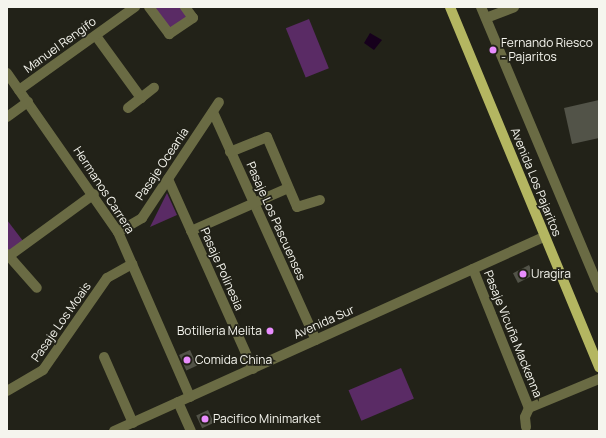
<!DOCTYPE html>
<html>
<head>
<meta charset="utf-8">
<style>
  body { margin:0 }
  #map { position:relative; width:606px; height:438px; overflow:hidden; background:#222218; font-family:Manrope,sans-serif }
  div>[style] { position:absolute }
  .green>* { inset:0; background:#5a2b65; transform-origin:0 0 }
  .water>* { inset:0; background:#16001c }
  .building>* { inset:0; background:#525348; transform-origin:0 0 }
  .minor>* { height:10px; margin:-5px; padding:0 5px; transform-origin:5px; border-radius:5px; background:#6a6b44 }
  .major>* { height:10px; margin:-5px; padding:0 5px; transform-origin:5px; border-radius:5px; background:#b4b661 }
  .dots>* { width:11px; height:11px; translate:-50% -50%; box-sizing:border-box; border:2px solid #222218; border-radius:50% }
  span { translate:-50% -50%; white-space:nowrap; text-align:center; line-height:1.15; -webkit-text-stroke:3.5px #222218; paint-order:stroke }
  .poi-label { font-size:12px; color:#f5f5ee }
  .left { translate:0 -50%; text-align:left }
  .right { translate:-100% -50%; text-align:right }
  .street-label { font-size:12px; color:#f5f5ee }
  .frame { position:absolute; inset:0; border:8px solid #f5f5ee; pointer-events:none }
</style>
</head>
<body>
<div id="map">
  <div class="green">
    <i style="clip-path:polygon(154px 7px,181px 7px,189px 18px,171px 31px)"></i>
    <i style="left:309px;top:19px;width:53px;height:25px;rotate:68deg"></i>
    <i style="clip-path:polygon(167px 193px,177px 215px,150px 227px)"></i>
    <i style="clip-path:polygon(7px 220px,23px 241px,9px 252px,7px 250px)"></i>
    <i style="left:401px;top:368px;width:33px;height:57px;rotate:67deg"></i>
  </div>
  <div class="water">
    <i style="clip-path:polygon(370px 33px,382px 40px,374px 50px,364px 43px)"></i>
  </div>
  <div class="building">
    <i style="clip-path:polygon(599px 100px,599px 138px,572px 144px,564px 108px)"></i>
    <i style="left:529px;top:265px;width:11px;height:18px;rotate:63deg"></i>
    <i style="left:190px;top:350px;width:17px;height:12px;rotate:65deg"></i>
    <i style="left:208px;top:410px;width:14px;height:13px;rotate:65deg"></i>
  </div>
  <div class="minor">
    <i style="left:149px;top:7px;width:34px;rotate:53deg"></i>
    <i style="left:169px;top:34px;width:29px;rotate:-34deg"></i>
    <i style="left:193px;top:18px;width:14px;rotate:-126deg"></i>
    <i style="left:481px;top:7px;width:305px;rotate:67.2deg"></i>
    <i style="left:486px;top:18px;width:30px;rotate:-21deg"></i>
    <i style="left:96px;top:36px;width:77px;rotate:54deg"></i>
    <i style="left:7px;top:73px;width:194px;rotate:55.1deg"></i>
    <i style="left:118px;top:232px;width:180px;rotate:66.4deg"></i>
    <i style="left:19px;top:90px;width:143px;rotate:-35.6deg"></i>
    <i style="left:128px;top:108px;width:33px;rotate:-38deg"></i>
    <i style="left:213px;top:112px;width:250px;rotate:65.7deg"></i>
    <i style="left:7px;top:117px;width:26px;rotate:-36deg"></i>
    <i style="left:230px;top:152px;width:40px;rotate:-22deg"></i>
    <i style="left:267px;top:137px;width:76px;rotate:66.8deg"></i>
    <i style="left:297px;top:207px;width:24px;rotate:-17deg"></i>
    <i style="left:168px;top:179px;width:208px;rotate:65.9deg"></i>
    <i style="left:191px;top:231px;width:106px;rotate:-23.9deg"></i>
    <i style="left:118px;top:232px;width:28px;rotate:-30deg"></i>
    <i style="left:142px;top:218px;width:139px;rotate:-56.4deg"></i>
    <i style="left:7px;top:254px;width:45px;rotate:48.6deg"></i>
    <i style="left:9px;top:256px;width:105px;rotate:-36.1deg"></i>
    <i style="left:473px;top:269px;width:150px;rotate:68.1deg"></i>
    <i style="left:104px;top:357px;width:72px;rotate:66.3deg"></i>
    <i style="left:7px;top:391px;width:42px;rotate:-30.3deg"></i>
    <i style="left:43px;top:370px;width:112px;rotate:-55.2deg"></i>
    <i style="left:107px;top:278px;width:29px;rotate:-29deg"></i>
    <i style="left:178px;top:402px;width:32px;rotate:66deg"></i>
    <i style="left:526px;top:427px;width:10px;rotate:-96deg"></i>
    <i style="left:525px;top:417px;width:10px;rotate:-66deg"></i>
    <i style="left:529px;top:408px;width:76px;rotate:-22.5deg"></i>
    <i style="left:114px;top:431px;width:472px;rotate:-24.3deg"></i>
  </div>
  <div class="major">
    <i style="left:450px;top:7px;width:390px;rotate:67.5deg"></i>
  </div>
  <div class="dots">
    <i style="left:493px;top:50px;background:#e98dfe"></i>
    <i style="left:523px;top:274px;background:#e98dfe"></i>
    <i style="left:270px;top:331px;background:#e98dfe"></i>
    <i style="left:187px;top:360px;background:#e98dfe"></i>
    <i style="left:205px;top:419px;background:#e98dfe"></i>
  </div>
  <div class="poi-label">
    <span class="left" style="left:501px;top:50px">Fernando Riesco<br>- Pajaritos</span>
    <span class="left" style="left:531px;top:274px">Uragira</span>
    <span class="right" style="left:262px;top:331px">Botilleria Melita</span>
    <span class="left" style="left:195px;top:360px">Comida China</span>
    <span class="left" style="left:213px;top:419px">Pacifico Minimarket</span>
  </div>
  <div class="street-label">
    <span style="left:60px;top:45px;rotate:-36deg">Manuel Rengifo</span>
    <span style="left:162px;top:164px;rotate:-56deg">Pasaje Oceanía</span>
    <span style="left:536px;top:182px;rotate:68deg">Avenida Los Pajaritos</span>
    <span style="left:104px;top:190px;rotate:57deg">Hermanos Carrera</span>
    <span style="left:276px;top:221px;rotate:66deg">Pasaje Los Pascuenses</span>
    <span style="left:222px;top:269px;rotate:66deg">Pasaje Polinesia</span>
    <span style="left:61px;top:322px;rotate:-55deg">Pasaje Los Moais</span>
    <span style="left:324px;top:322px;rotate:-24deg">Avenida Sur</span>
    <span style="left:513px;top:334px;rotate:68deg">Pasaje Vicuña Mackenna</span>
  </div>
  <div class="frame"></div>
</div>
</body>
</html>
